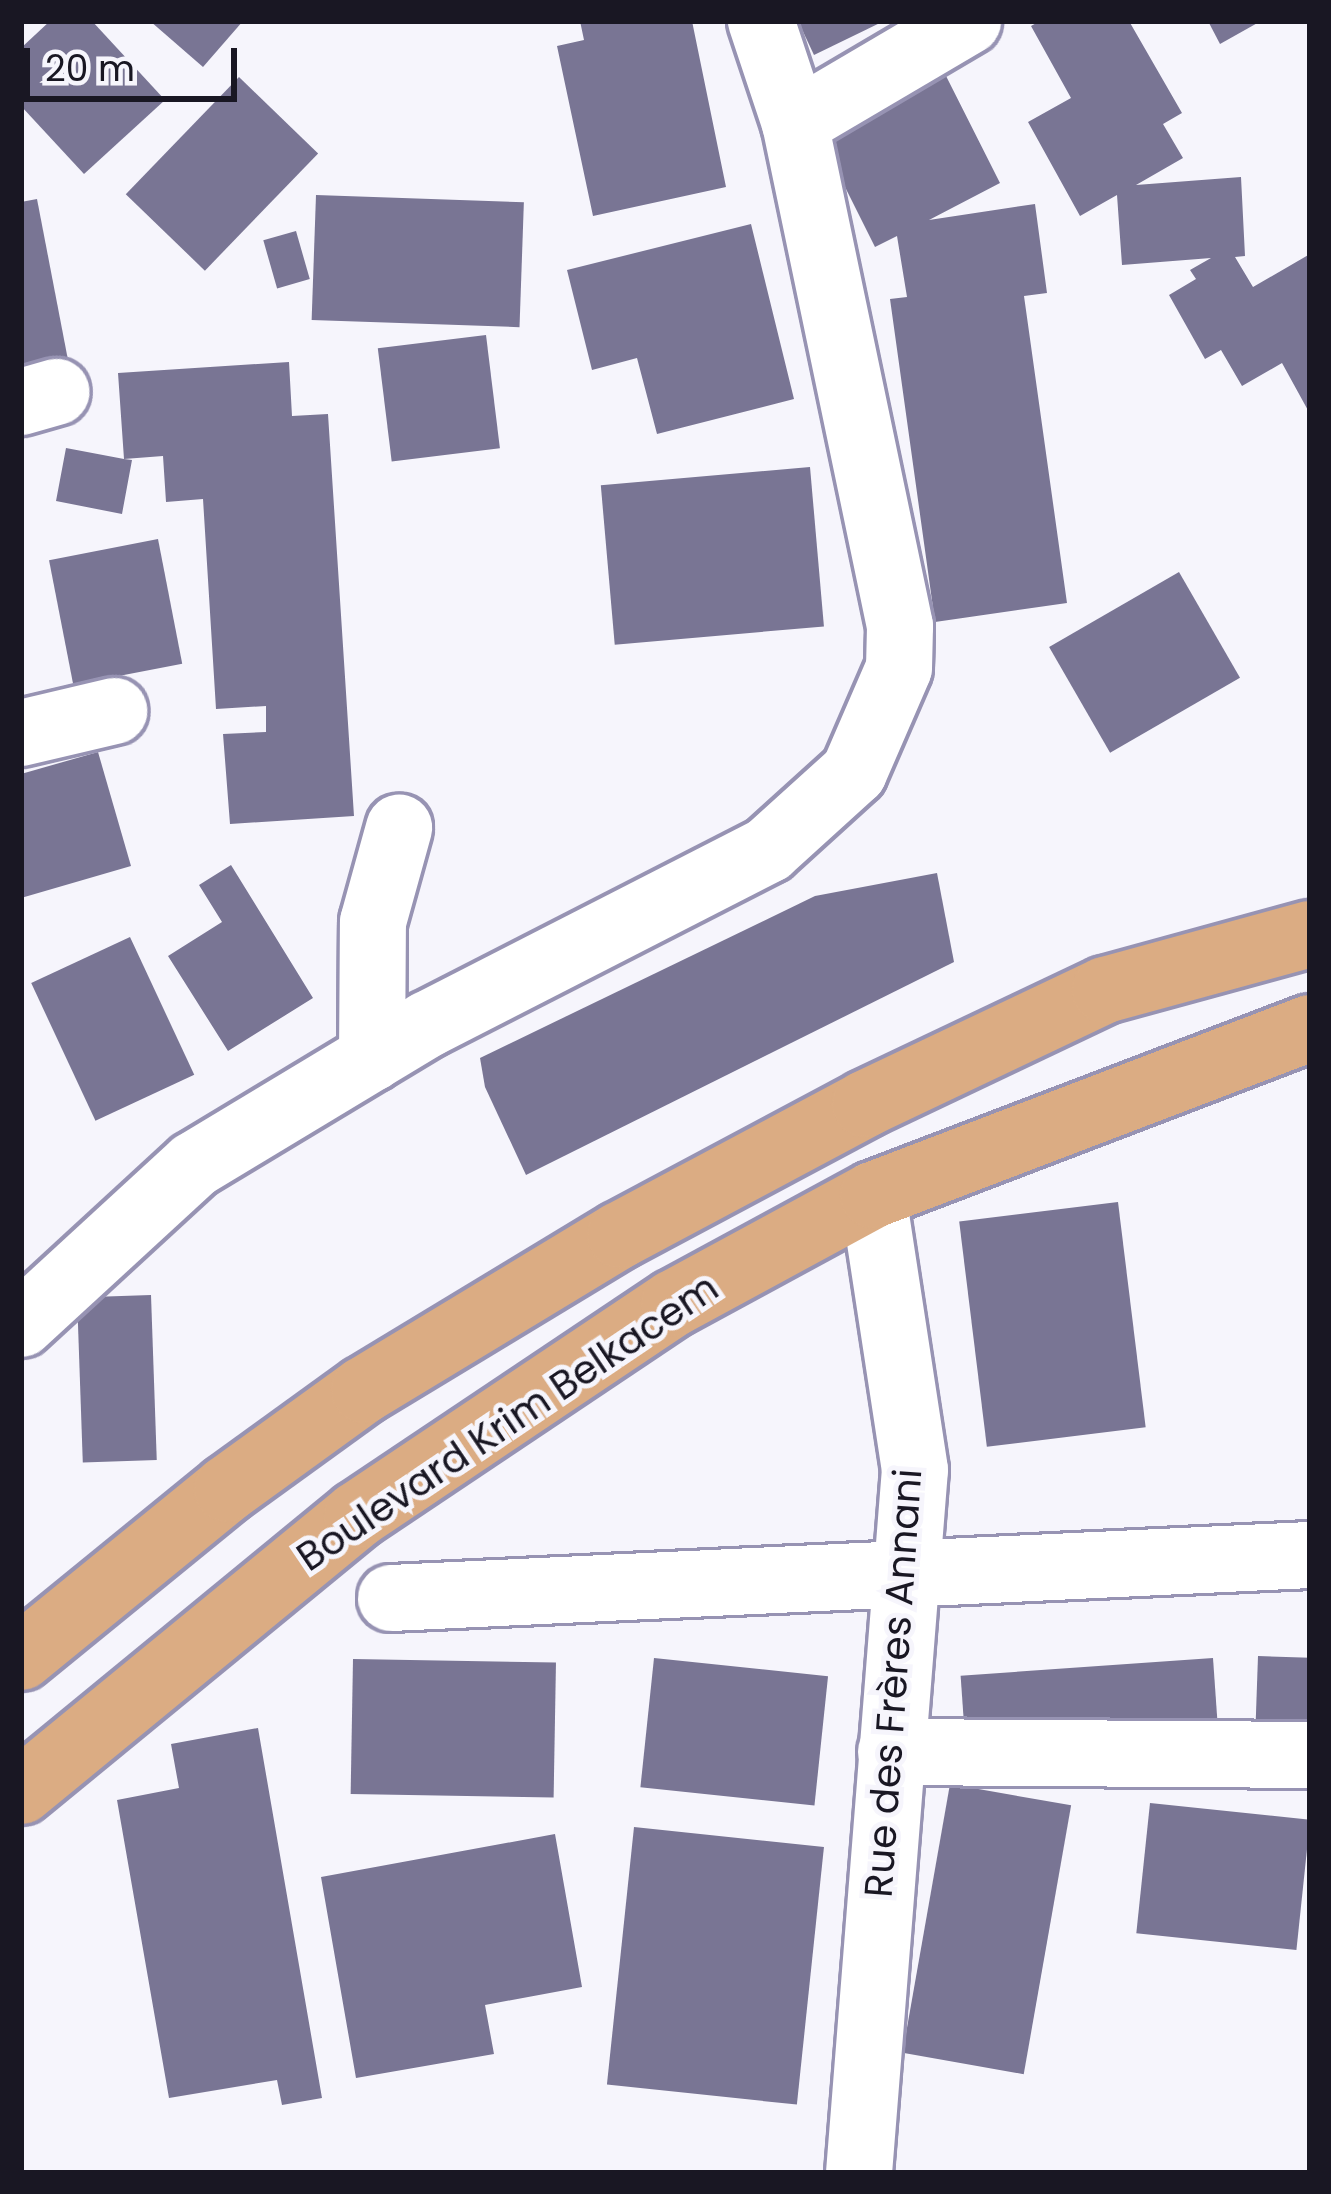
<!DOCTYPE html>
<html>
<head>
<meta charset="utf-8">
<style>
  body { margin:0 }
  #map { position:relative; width:1331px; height:2194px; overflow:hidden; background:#f6f5fc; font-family:Poppins,sans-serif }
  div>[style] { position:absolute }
  .building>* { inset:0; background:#797594; transform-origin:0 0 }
  .roads { filter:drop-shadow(3px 0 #9793b3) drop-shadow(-3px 0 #9793b3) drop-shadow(0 3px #9793b3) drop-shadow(0 -3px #9793b3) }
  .minor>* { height:66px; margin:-33px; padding:0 33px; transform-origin:33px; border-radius:33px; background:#fff }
  .major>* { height:66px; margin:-33px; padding:0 33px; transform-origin:33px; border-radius:33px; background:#dbac83 }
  span { translate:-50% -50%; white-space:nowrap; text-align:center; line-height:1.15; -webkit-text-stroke:10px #f6f5fc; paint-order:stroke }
  .street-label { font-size:39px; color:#191723 }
  .frame { position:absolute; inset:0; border:24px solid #191723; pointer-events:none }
  .scale { position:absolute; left:24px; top:48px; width:213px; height:54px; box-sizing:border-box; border:6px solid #191723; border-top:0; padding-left:15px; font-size:36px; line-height:42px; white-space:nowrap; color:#191723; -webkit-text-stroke:9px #f6f5fc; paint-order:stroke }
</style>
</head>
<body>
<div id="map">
  <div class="building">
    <i style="clip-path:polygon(50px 21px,92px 21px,165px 100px,84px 174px,21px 106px,21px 48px)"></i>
    <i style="clip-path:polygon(150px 21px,243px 21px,203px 67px)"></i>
    <i style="clip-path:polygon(580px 21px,692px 21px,726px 187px,593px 216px,557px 46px,584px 40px)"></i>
    <i style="clip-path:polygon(798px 21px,884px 21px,814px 55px)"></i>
    <i style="clip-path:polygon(1040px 21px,1129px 21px,1182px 113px,1163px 124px,1183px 158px,1136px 185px,1241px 177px,1245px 256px,1235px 257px,1253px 287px,1310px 254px,1310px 414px,1282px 363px,1242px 386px,1221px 350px,1205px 359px,1169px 295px,1196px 279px,1190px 270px,1211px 258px,1122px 265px,1117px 195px,1080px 216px,1028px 122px,1071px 98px,1031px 26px)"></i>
    <i style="clip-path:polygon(1208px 21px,1261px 21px,1220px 44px)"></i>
    <i style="clip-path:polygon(942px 68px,1000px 183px,929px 220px,1035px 204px,1047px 293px,1024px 296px,1067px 603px,935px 622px,890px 299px,907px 297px,897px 236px,875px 247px,817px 131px)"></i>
    <i style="left:239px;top:77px;width:110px;height:163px;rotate:44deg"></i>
    <i style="left:316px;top:195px;width:208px;height:125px;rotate:2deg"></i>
    <i style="clip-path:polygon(37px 199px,68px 360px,21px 369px,21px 202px)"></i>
    <i style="clip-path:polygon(751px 224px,794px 399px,657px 434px,637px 358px,592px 370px,567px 270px)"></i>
    <i style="left:296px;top:231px;width:50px;height:34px;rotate:74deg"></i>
    <i style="left:486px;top:335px;width:114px;height:109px;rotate:83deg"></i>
    <i style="clip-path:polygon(289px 362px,292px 416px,328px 414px,354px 816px,230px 824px,223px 734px,266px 732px,266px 706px,216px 709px,203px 499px,166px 502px,163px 456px,124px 459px,132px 460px,122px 514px,56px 501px,66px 448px,124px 459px,118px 373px)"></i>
    <i style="left:810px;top:467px;width:160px;height:210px;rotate:85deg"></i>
    <i style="left:158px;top:539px;width:127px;height:111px;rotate:79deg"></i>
    <i style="left:1179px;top:572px;width:122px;height:150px;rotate:60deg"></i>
    <i style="clip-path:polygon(98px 752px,131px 866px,21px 898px,21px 774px)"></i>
    <i style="clip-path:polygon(231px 865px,313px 998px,228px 1051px,168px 956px,222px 922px,199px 885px)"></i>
    <i style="clip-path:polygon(937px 873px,954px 962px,526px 1175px,485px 1087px,480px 1058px,815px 896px)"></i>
    <i style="left:130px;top:937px;width:152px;height:109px;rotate:65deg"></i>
    <i style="left:1118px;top:1202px;width:227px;height:160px;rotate:83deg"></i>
    <i style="left:151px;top:1295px;width:165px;height:74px;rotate:88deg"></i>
    <i style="left:1258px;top:1656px;width:52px;height:87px;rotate:2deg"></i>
    <i style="left:654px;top:1658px;width:175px;height:130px;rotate:6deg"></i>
    <i style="left:1213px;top:1658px;width:99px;height:253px;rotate:86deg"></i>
    <i style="left:353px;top:1659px;width:203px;height:135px;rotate:1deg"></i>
    <i style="clip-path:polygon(258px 1728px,322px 2098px,282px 2105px,277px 2080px,169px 2098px,117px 1800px,179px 1788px,171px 1744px)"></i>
    <i style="left:950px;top:1784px;width:123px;height:273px;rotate:10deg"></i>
    <i style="left:1150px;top:1803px;width:161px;height:131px;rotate:6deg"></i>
    <i style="left:634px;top:1827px;width:191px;height:259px;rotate:6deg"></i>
    <i style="clip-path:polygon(555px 1834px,582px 1987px,485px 2005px,494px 2054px,356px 2078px,321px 1877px)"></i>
  </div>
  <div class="roads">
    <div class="minor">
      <i style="left:795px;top:123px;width:201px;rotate:-30.5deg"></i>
      <i style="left:21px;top:402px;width:37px;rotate:-16deg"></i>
      <i style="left:21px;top:733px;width:96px;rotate:-13.3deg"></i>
      <i style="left:372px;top:1058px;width:136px;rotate:-89.6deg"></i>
      <i style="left:373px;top:922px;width:98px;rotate:-74.5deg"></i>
      <i style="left:21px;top:1324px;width:235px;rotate:-42.6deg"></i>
      <i style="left:194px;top:1165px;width:273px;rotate:-31.1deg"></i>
      <i style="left:428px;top:1024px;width:382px;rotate:-27.1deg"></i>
      <i style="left:768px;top:850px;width:116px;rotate:-42.2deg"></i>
      <i style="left:854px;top:772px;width:113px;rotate:-66.6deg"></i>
      <i style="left:899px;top:668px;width:42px;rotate:-88.6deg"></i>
      <i style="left:900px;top:626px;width:514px;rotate:-101.79deg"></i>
      <i style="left:795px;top:123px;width:108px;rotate:-108.4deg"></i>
      <i style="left:391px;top:1598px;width:920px;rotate:-2.68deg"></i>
      <i style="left:891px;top:1752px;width:419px;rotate:0.4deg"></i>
      <i style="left:859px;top:2173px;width:705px;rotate:-85.45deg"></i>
      <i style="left:915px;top:1470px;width:278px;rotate:-98.7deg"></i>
    </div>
    <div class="major">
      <i style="left:21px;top:1657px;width:266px;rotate:-39.2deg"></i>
      <i style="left:227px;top:1489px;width:169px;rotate:-35.9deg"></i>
      <i style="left:364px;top:1390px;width:299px;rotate:-31.2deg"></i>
      <i style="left:620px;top:1235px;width:278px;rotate:-28.1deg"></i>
      <i style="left:865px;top:1104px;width:266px;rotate:-25.4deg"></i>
      <i style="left:1105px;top:990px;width:213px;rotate:-15.3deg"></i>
      <i style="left:21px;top:1791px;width:435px;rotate:-39.4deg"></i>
      <i style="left:357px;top:1515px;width:381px;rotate:-33.8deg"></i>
      <i style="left:674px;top:1303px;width:226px;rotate:-28.5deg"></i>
      <i style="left:873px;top:1195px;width:468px;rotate:-20.9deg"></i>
    </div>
  </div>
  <div class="street-label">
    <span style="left:508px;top:1423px;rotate:-34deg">Boulevard Krim Belkacem</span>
    <span style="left:894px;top:1683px;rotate:-86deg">Rue des Frères Annani</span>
  </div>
  <div class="frame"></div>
  <div class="scale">20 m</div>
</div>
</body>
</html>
